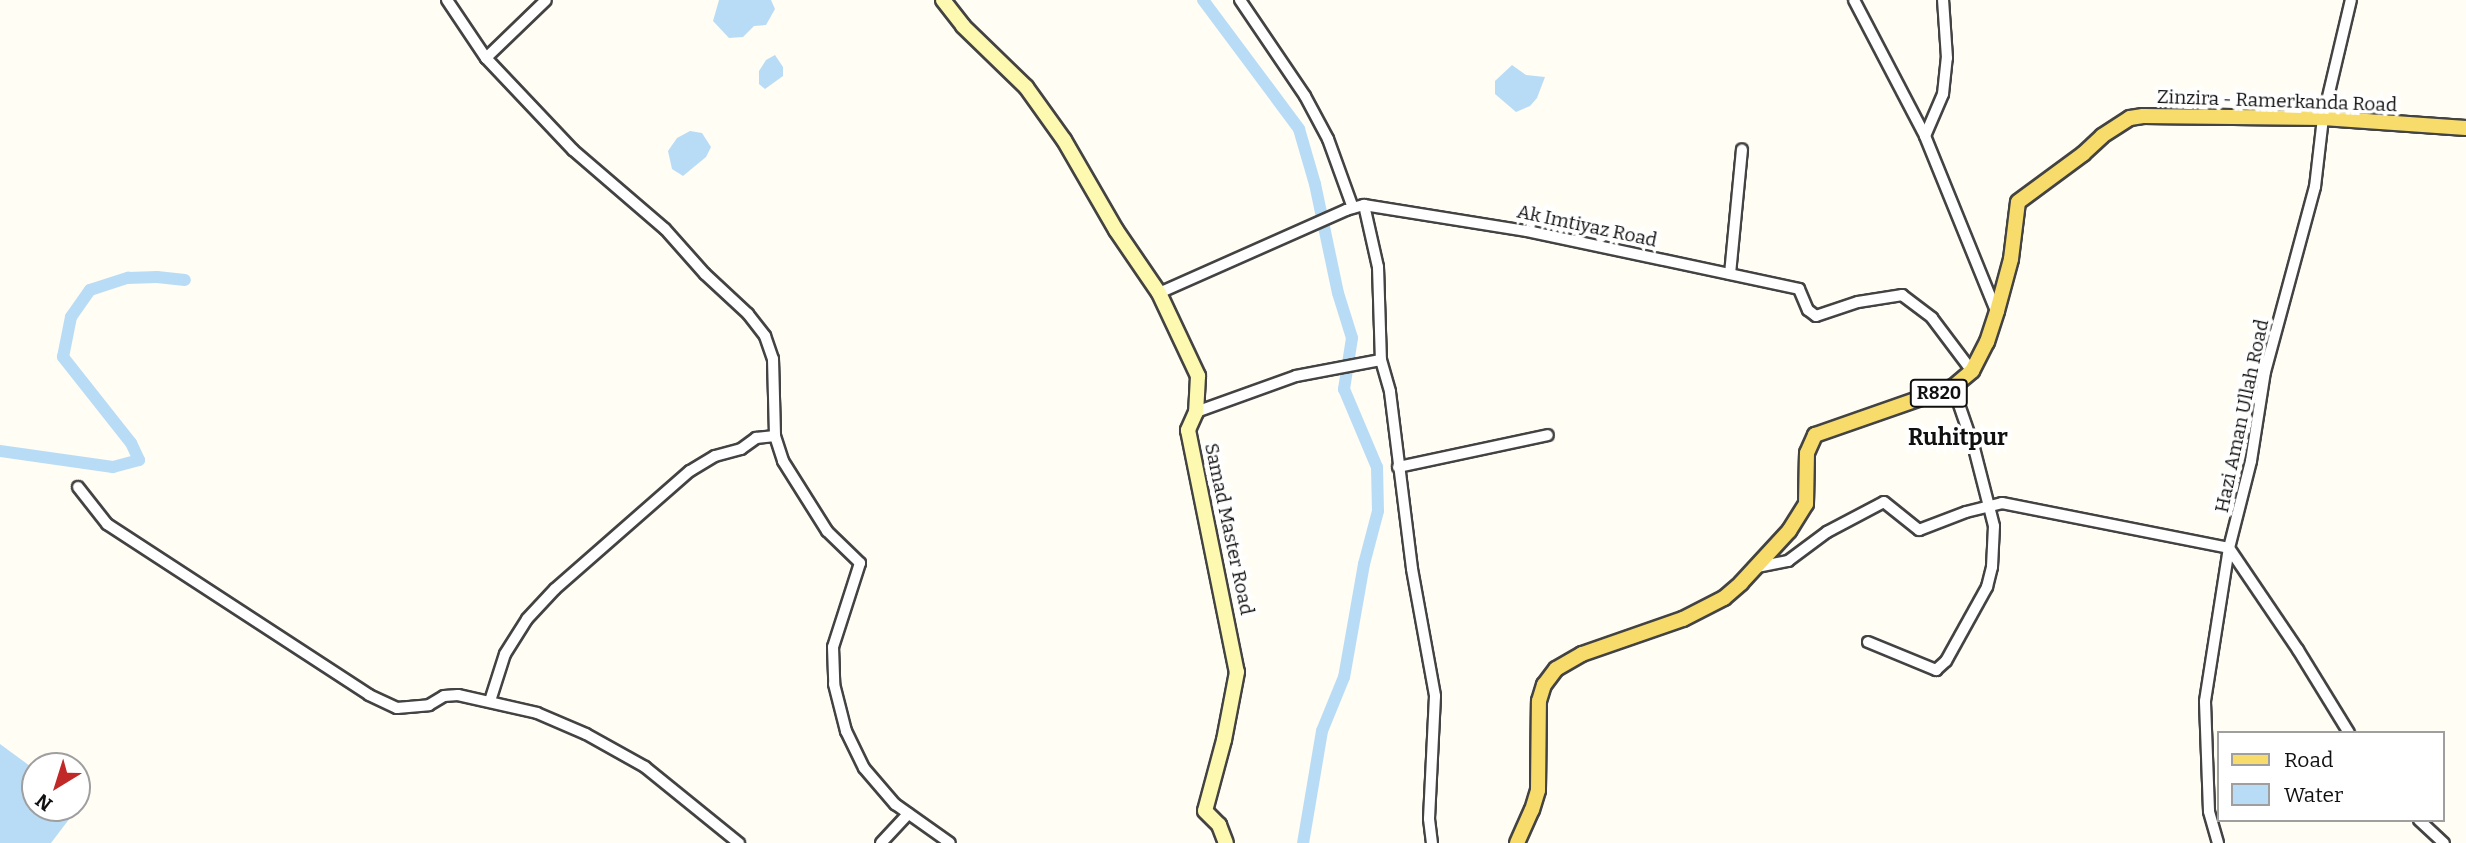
<!DOCTYPE html>
<html>
<head>
<meta charset="utf-8">
<style>
  body { margin:0 }
  #map { position:relative; width:2466px; height:843px; overflow:hidden; background:#fffdf4; font-family:Bitter,serif }
  div>[style] { position:absolute }
  .water>* { inset:0; background:#b9dcf6 }
  .canal>* { height:12px; margin:-6px; padding:0 6px; transform-origin:6px; border-radius:6px; background:#b9dcf6 }
  .roads { filter:drop-shadow(2px 0 #434343) drop-shadow(-2px 0 #434343) drop-shadow(0 2px #434343) drop-shadow(0 -2px #434343) }
  .street>* { height:10px; margin:-5px; padding:0 5px; transform-origin:5px; border-radius:5px; background:#fff }
  .secondary>* { height:14px; margin:-7px; padding:0 7px; transform-origin:7px; border-radius:7px; background:#fef9b0 }
  .primary>* { height:14px; margin:-7px; padding:0 7px; transform-origin:7px; border-radius:7px; background:#f7dc6c }
  span { translate:-50% -50%; white-space:nowrap; text-align:center; line-height:1.15; -webkit-text-stroke:7px #fff; paint-order:stroke }
  .shield-label span { padding:2px 5px; background:#fff; border:2px solid; border-radius:5px; -webkit-text-stroke-width:0 }
  .shield-label { font-size:18px; color:#101010; font-weight:700 }
  .street-label { font-size:19px; color:#101010 }
  .quarter-label { font-size:23px; color:#101010; font-weight:700 }
  .legend { position:absolute; left:2217px; top:731px; width:228px; height:91px; box-sizing:border-box; background:#fff; border:2px solid #9f9f9f; margin:0; padding:9px 12px; list-style:none; font-size:21px; color:#101010 }
  .legend li { display:flex; align-items:center; gap:14px; height:35px }
  .legend b { width:35px; border:2px solid #9f9f9f }
  .north { position:absolute; left:21px; top:752px; width:70px; height:70px; box-sizing:border-box; background:#fff; border:2px solid #9f9f9f; border-radius:50%; rotate:218deg; font-size:19px; font-weight:700; line-height:28px; text-align:center; color:#101010 }
  .north::after { content:''; display:block; margin:auto; width:24px; height:32px; background:#c02928; clip-path:polygon(50% 0,100% 100%,50% 72%,0 100%) }
</style>
</head>
<body>
<div id="map">
  <div class="water">
    <i style="clip-path:polygon(719px 0,771px 0,775px 9px,766px 25px,754px 26px,743px 37px,729px 38px,713px 21px)"></i>
    <i style="clip-path:polygon(775px 55px,783px 67px,783px 76px,765px 89px,759px 84px,759px 71px,766px 60px)"></i>
    <i style="clip-path:polygon(1512px 65px,1526px 75px,1545px 77px,1537px 98px,1530px 106px,1516px 112px,1495px 94px,1495px 81px)"></i>
    <i style="clip-path:polygon(690px 131px,702px 133px,711px 147px,706px 157px,683px 176px,672px 169px,668px 151px,677px 138px)"></i>
    <i style="clip-path:polygon(0 744px,30px 766px,28px 775px,35px 790px,35px 808px,67px 810px,70px 818px,51px 843px,0 843px)"></i>
  </div>
  <div class="canal">
    <i style="left:1203px;top:0;width:161px;rotate:53.3deg"></i>
    <i style="left:1299px;top:129px;width:57px;rotate:73.8deg"></i>
    <i style="left:1315px;top:184px;width:111px;rotate:78.1deg"></i>
    <i style="left:1338px;top:293px;width:47px;rotate:72.7deg"></i>
    <i style="left:1352px;top:338px;width:52px;rotate:98.9deg"></i>
    <i style="left:1344px;top:389px;width:85px;rotate:67.1deg"></i>
    <i style="left:1377px;top:467px;width:44px;rotate:88.7deg"></i>
    <i style="left:1378px;top:511px;width:55px;rotate:104.8deg"></i>
    <i style="left:1364px;top:564px;width:115px;rotate:100deg"></i>
    <i style="left:1344px;top:677px;width:58px;rotate:112.2deg"></i>
    <i style="left:1322px;top:731px;width:114px;rotate:99.6deg"></i>
    <i style="left:0;top:451px;width:114px;rotate:8.1deg"></i>
    <i style="left:113px;top:467px;width:27px;rotate:-15deg"></i>
    <i style="left:139px;top:460px;width:19px;rotate:-115deg"></i>
    <i style="left:131px;top:443px;width:110px;rotate:-128.3deg"></i>
    <i style="left:63px;top:357px;width:41px;rotate:-78.7deg"></i>
    <i style="left:71px;top:317px;width:33px;rotate:-55deg"></i>
    <i style="left:90px;top:290px;width:40px;rotate:-18deg"></i>
    <i style="left:128px;top:278px;width:29px;rotate:-2deg"></i>
    <i style="left:157px;top:277px;width:28px;rotate:6deg"></i>
  </div>
  <div class="roads">
    <div class="street">
      <i style="left:447px;top:0;width:70px;rotate:56.1deg"></i>
      <i style="left:486px;top:58px;width:83px;rotate:-44deg"></i>
      <i style="left:1240px;top:0;width:116px;rotate:55.9deg"></i>
      <i style="left:1305px;top:96px;width:49px;rotate:61.9deg"></i>
      <i style="left:1328px;top:139px;width:73px;rotate:70.1deg"></i>
      <i style="left:1854px;top:0;width:153px;rotate:62.4deg"></i>
      <i style="left:1925px;top:136px;width:189px;rotate:67.9deg"></i>
      <i style="left:486px;top:58px;width:127px;rotate:46.6deg"></i>
      <i style="left:573px;top:150px;width:121px;rotate:40.7deg"></i>
      <i style="left:665px;top:229px;width:60px;rotate:48.4deg"></i>
      <i style="left:705px;top:274px;width:59px;rotate:42.9deg"></i>
      <i style="left:748px;top:314px;width:28px;rotate:52deg"></i>
      <i style="left:765px;top:336px;width:24px;rotate:71deg"></i>
      <i style="left:773px;top:359px;width:77px;rotate:88.5deg"></i>
      <i style="left:775px;top:436px;width:26px;rotate:72deg"></i>
      <i style="left:783px;top:461px;width:83px;rotate:57.8deg"></i>
      <i style="left:827px;top:531px;width:46px;rotate:44.1deg"></i>
      <i style="left:860px;top:563px;width:88px;rotate:107.8deg"></i>
      <i style="left:833px;top:647px;width:37px;rotate:88deg"></i>
      <i style="left:834px;top:684px;width:49px;rotate:75.7deg"></i>
      <i style="left:846px;top:731px;width:41px;rotate:64.1deg"></i>
      <i style="left:864px;top:768px;width:48px;rotate:49.3deg"></i>
      <i style="left:895px;top:804px;width:67px;rotate:35.3deg"></i>
      <i style="left:1925px;top:136px;width:46px;rotate:-66.8deg"></i>
      <i style="left:1943px;top:94px;width:36px;rotate:-84deg"></i>
      <i style="left:1947px;top:58px;width:58px;rotate:-93.9deg"></i>
      <i style="left:1364px;top:205px;width:64px;rotate:77.3deg"></i>
      <i style="left:1378px;top:267px;width:93px;rotate:88.2deg"></i>
      <i style="left:1381px;top:360px;width:33px;rotate:74deg"></i>
      <i style="left:1390px;top:392px;width:178px;rotate:82.9deg"></i>
      <i style="left:1412px;top:569px;width:129px;rotate:79.7deg"></i>
      <i style="left:1435px;top:696px;width:123px;rotate:92.8deg"></i>
      <i style="left:1429px;top:819px;width:24px;rotate:83deg"></i>
      <i style="left:1730px;top:274px;width:125px;rotate:-84.5deg"></i>
      <i style="left:1159px;top:293px;width:205px;rotate:-23.9deg"></i>
      <i style="left:1346px;top:210px;width:19px;rotate:-16deg"></i>
      <i style="left:1364px;top:205px;width:165px;rotate:9.1deg"></i>
      <i style="left:1527px;top:231px;width:278px;rotate:12deg"></i>
      <i style="left:1799px;top:289px;width:23px;rotate:67deg"></i>
      <i style="left:1808px;top:310px;width:10px;rotate:37deg"></i>
      <i style="left:1816px;top:316px;width:44px;rotate:-18.4deg"></i>
      <i style="left:1858px;top:302px;width:45px;rotate:-9deg"></i>
      <i style="left:1902px;top:295px;width:38px;rotate:37deg"></i>
      <i style="left:1932px;top:318px;width:66px;rotate:53deg"></i>
      <i style="left:1196px;top:412px;width:106px;rotate:-19.8deg"></i>
      <i style="left:1296px;top:376px;width:86px;rotate:-10.7deg"></i>
      <i style="left:1398px;top:467px;width:153px;rotate:-12deg"></i>
      <i style="left:78px;top:487px;width:47px;rotate:51.9deg"></i>
      <i style="left:107px;top:524px;width:313px;rotate:33.1deg"></i>
      <i style="left:369px;top:695px;width:31px;rotate:25deg"></i>
      <i style="left:397px;top:708px;width:32px;rotate:-5deg"></i>
      <i style="left:429px;top:705px;width:17px;rotate:-31deg"></i>
      <i style="left:444px;top:696px;width:14px;rotate:-4deg"></i>
      <i style="left:458px;top:695px;width:81px;rotate:12.8deg"></i>
      <i style="left:537px;top:713px;width:53px;rotate:23.2deg"></i>
      <i style="left:586px;top:734px;width:68px;rotate:29.2deg"></i>
      <i style="left:645px;top:767px;width:121px;rotate:39deg"></i>
      <i style="left:1757px;top:567px;width:32px;rotate:-11deg"></i>
      <i style="left:1788px;top:561px;width:49px;rotate:-36.6deg"></i>
      <i style="left:1827px;top:532px;width:64px;rotate:-27.8deg"></i>
      <i style="left:1884px;top:502px;width:45px;rotate:38.7deg"></i>
      <i style="left:1919px;top:530px;width:50px;rotate:-21deg"></i>
      <i style="left:1966px;top:512px;width:37px;rotate:-14deg"></i>
      <i style="left:2002px;top:503px;width:231px;rotate:11.2deg"></i>
      <i style="left:2229px;top:548px;width:123px;rotate:55.9deg"></i>
      <i style="left:2298px;top:650px;width:97px;rotate:58.4deg"></i>
      <i style="left:1868px;top:642px;width:74px;rotate:22.4deg"></i>
      <i style="left:1936px;top:670px;width:13px;rotate:-42deg"></i>
      <i style="left:1946px;top:661px;width:85px;rotate:-61deg"></i>
      <i style="left:1987px;top:587px;width:21px;rotate:-76deg"></i>
      <i style="left:1992px;top:567px;width:41px;rotate:-87.2deg"></i>
      <i style="left:1994px;top:526px;width:81px;rotate:-104.4deg"></i>
      <i style="left:1974px;top:448px;width:65px;rotate:-109deg"></i>
      <i style="left:490px;top:701px;width:49px;rotate:-72.3deg"></i>
      <i style="left:505px;top:654px;width:41px;rotate:-57.8deg"></i>
      <i style="left:527px;top:619px;width:41px;rotate:-47deg"></i>
      <i style="left:555px;top:589px;width:179px;rotate:-41.2deg"></i>
      <i style="left:690px;top:471px;width:29px;rotate:-31deg"></i>
      <i style="left:715px;top:456px;width:27px;rotate:-15deg"></i>
      <i style="left:741px;top:449px;width:19px;rotate:-36deg"></i>
      <i style="left:756px;top:438px;width:19px;rotate:-6deg"></i>
      <i style="left:2419px;top:820px;width:34px;rotate:43deg"></i>
      <i style="left:881px;top:843px;width:40px;rotate:-47deg"></i>
      <i style="left:2218px;top:843px;width:33px;rotate:-106deg"></i>
      <i style="left:2209px;top:811px;width:110px;rotate:-92.1deg"></i>
      <i style="left:2205px;top:701px;width:155px;rotate:-81.1deg"></i>
      <i style="left:2229px;top:548px;width:90px;rotate:-75.8deg"></i>
      <i style="left:2251px;top:461px;width:90px;rotate:-81.1deg"></i>
      <i style="left:2265px;top:372px;width:192px;rotate:-74.9deg"></i>
      <i style="left:2315px;top:187px;width:69px;rotate:-83.4deg"></i>
      <i style="left:2323px;top:118px;width:121px;rotate:-76.7deg"></i>
    </div>
    <div class="secondary">
      <i style="left:943px;top:0;width:33px;rotate:52deg"></i>
      <i style="left:963px;top:26px;width:88px;rotate:44.1deg"></i>
      <i style="left:1026px;top:87px;width:65px;rotate:54.4deg"></i>
      <i style="left:1064px;top:140px;width:104px;rotate:60deg"></i>
      <i style="left:1116px;top:230px;width:76px;rotate:55.7deg"></i>
      <i style="left:1159px;top:293px;width:92px;rotate:64.8deg"></i>
      <i style="left:1198px;top:376px;width:36px;rotate:93deg"></i>
      <i style="left:1196px;top:412px;width:20px;rotate:114deg"></i>
      <i style="left:1188px;top:430px;width:247px;rotate:78.6deg"></i>
      <i style="left:1237px;top:672px;width:69px;rotate:100.8deg"></i>
      <i style="left:1224px;top:740px;width:73px;rotate:105deg"></i>
      <i style="left:1205px;top:811px;width:20px;rotate:45deg"></i>
      <i style="left:1219px;top:825px;width:19px;rotate:69deg"></i>
    </div>
    <div class="primary">
      <i style="left:1517px;top:843px;width:36px;rotate:-66deg"></i>
      <i style="left:1532px;top:810px;width:21px;rotate:-73deg"></i>
      <i style="left:1538px;top:790px;width:89px;rotate:-89.4deg"></i>
      <i style="left:1539px;top:701px;width:17px;rotate:-73deg"></i>
      <i style="left:1544px;top:685px;width:20px;rotate:-53deg"></i>
      <i style="left:1556px;top:669px;width:30px;rotate:-30deg"></i>
      <i style="left:1582px;top:654px;width:107px;rotate:-19.1deg"></i>
      <i style="left:1683px;top:619px;width:46px;rotate:-27.1deg"></i>
      <i style="left:1724px;top:598px;width:23px;rotate:-41deg"></i>
      <i style="left:1741px;top:583px;width:71px;rotate:-47.3deg"></i>
      <i style="left:1789px;top:531px;width:32px;rotate:-58deg"></i>
      <i style="left:1806px;top:504px;width:51px;rotate:-88.9deg"></i>
      <i style="left:1807px;top:453px;width:20px;rotate:-66deg"></i>
      <i style="left:1815px;top:435px;width:146px;rotate:-19.2deg"></i>
      <i style="left:1953px;top:387px;width:25px;rotate:-40deg"></i>
      <i style="left:1972px;top:371px;width:33px;rotate:-63deg"></i>
      <i style="left:1987px;top:342px;width:33px;rotate:-72deg"></i>
      <i style="left:1997px;top:311px;width:54px;rotate:-74.9deg"></i>
      <i style="left:2011px;top:259px;width:57px;rotate:-83deg"></i>
      <i style="left:2018px;top:202px;width:81px;rotate:-36.4deg"></i>
      <i style="left:2083px;top:154px;width:26px;rotate:-43deg"></i>
      <i style="left:2102px;top:136px;width:33px;rotate:-33deg"></i>
      <i style="left:2130px;top:118px;width:13px;rotate:-9deg"></i>
      <i style="left:2143px;top:116px;width:180px;rotate:0.6deg"></i>
      <i style="left:2323px;top:118px;width:143px;rotate:4deg"></i>
    </div>
  </div>
  <div class="shield-label">
    <span style="left:1939px;top:393px">R820</span>
  </div>
  <div class="street-label">
    <span style="left:2277px;top:101px;rotate:2deg">Zinzira - Ramerkanda Road</span>
    <span style="left:1587px;top:226px;rotate:12deg">Ak Imtiyaz Road</span>
    <span style="left:2242px;top:416px;rotate:-78deg">Hazi Aman Ullah Road</span>
    <span style="left:1229px;top:529px;rotate:78deg">Samad Master Road</span>
  </div>
  <div class="quarter-label">
    <span style="left:1958px;top:437px">Ruhitpur</span>
  </div>
  <ul class="legend">
  <li><b style="height:9px;background:#f7dc6c"></b>Road</li>
  <li><b style="height:19px;background:#b9dcf6"></b>Water</li>
  </ul>
  <div class="north">N</div>
</div>
</body>
</html>
